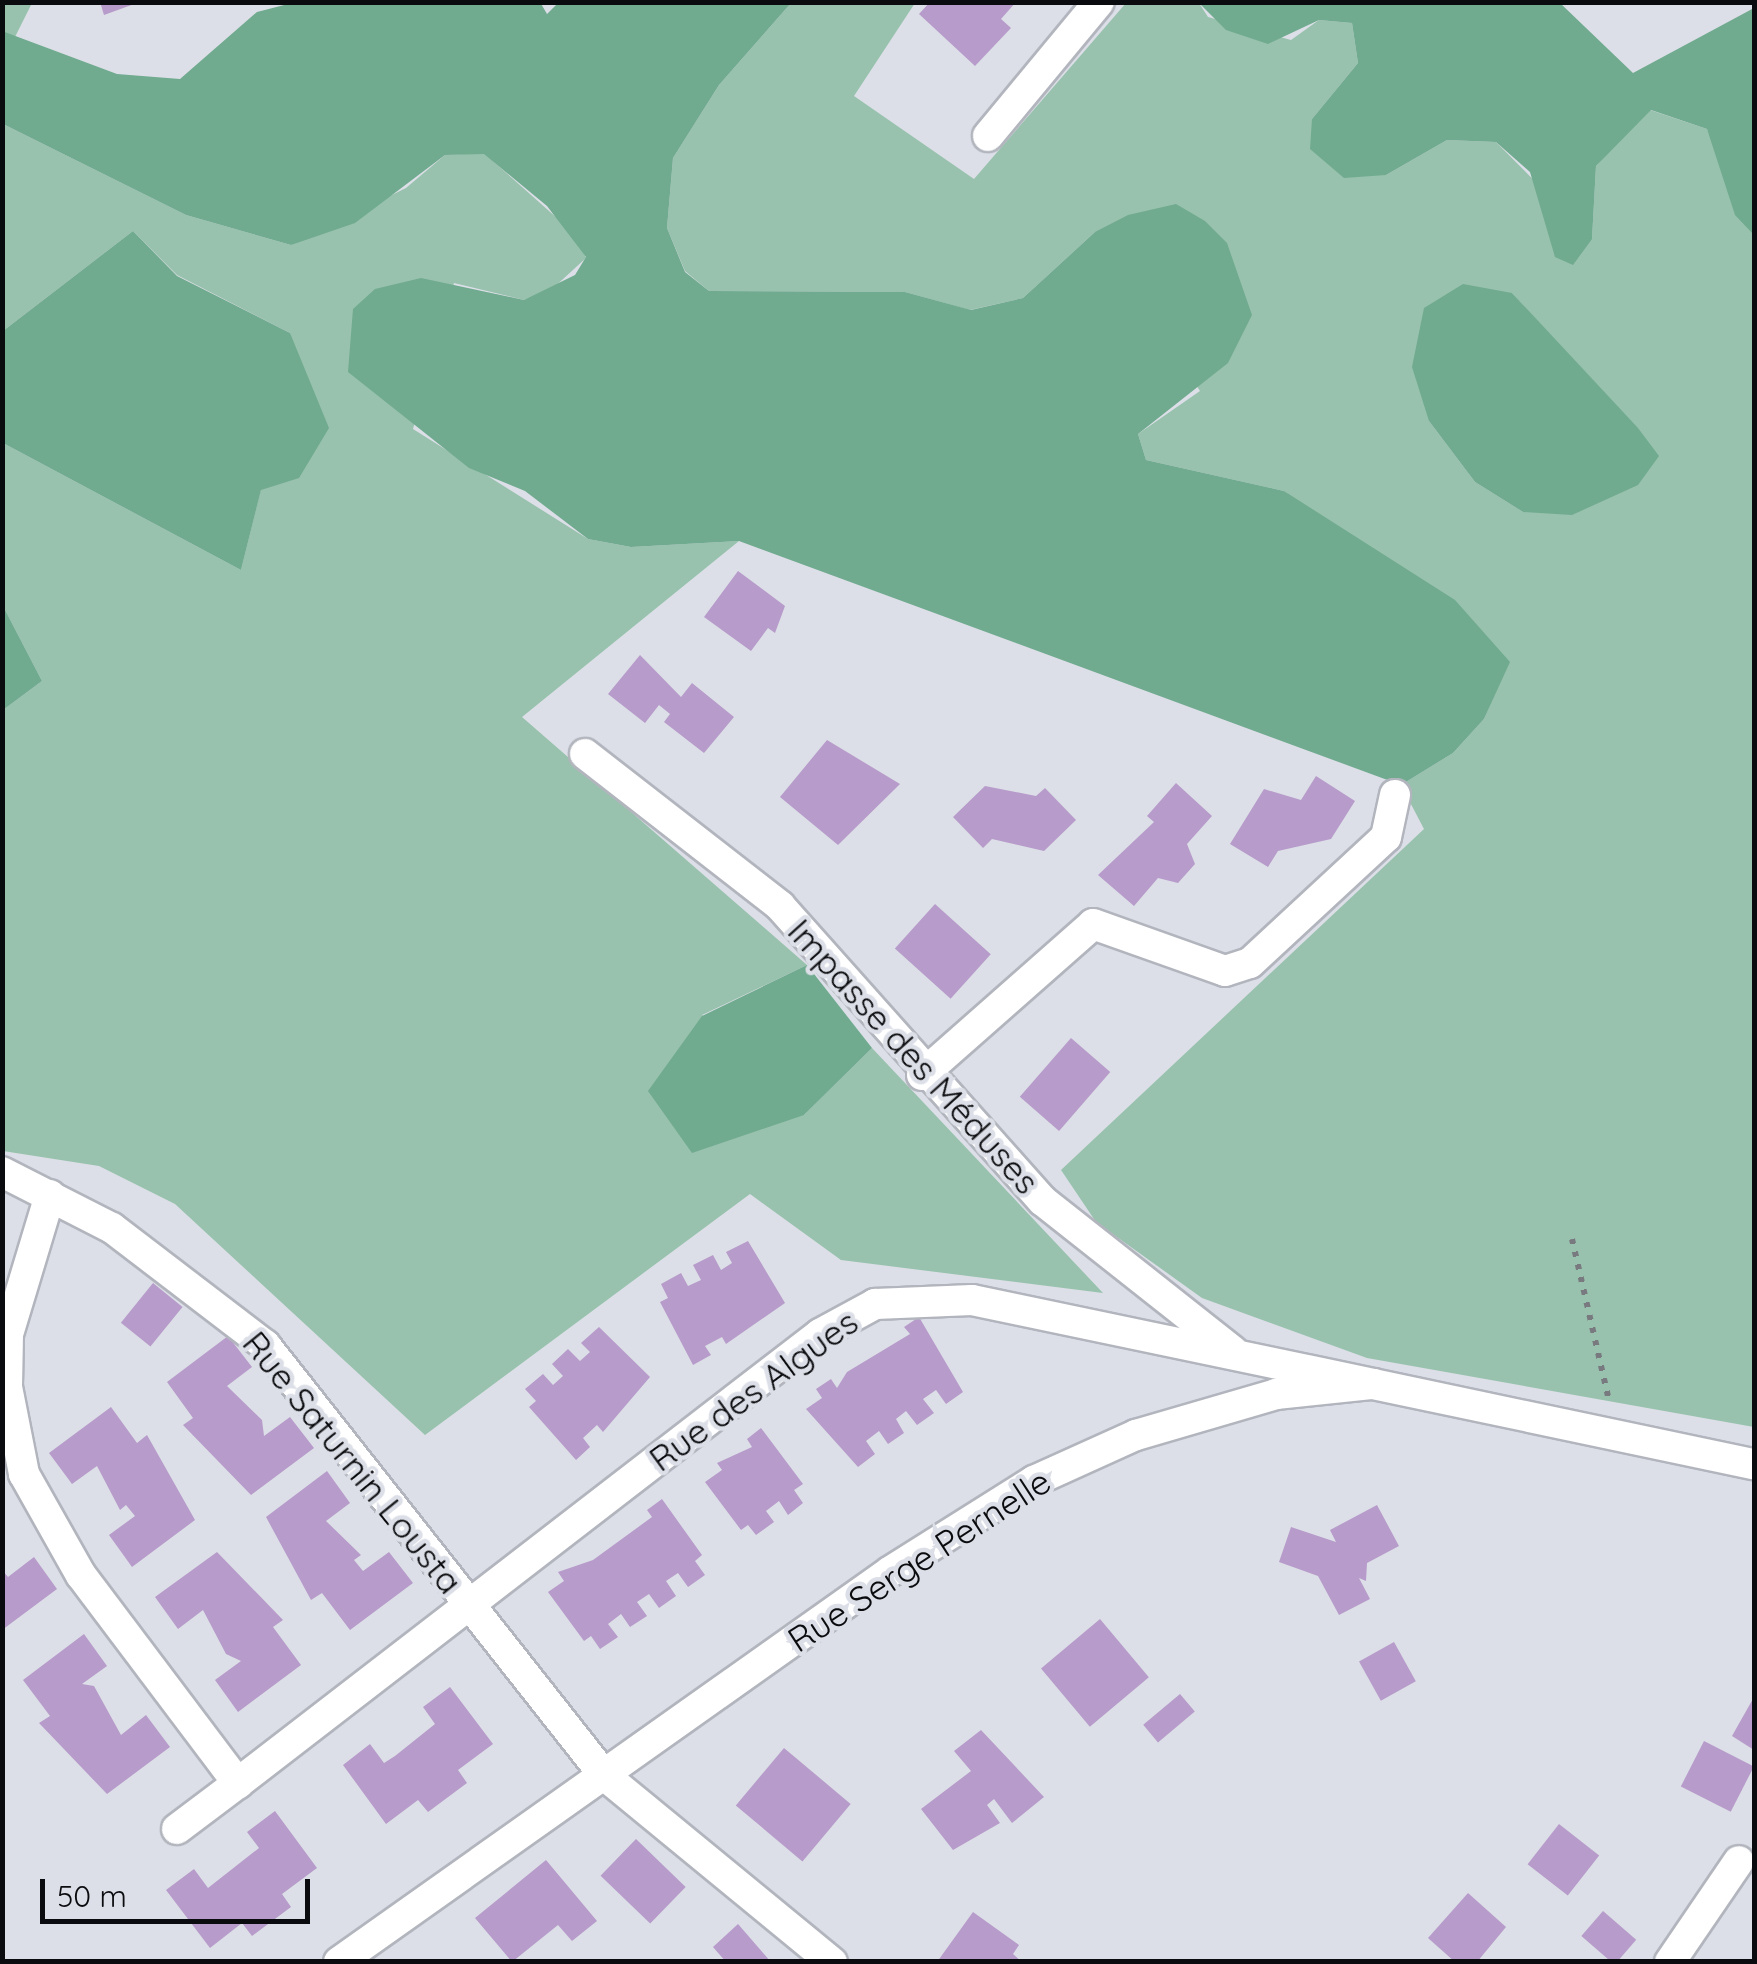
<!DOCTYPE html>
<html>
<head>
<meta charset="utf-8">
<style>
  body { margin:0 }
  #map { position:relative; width:1757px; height:1964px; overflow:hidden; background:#dcdfe7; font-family:Quicksand,sans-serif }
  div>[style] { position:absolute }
  .green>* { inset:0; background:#98c2ad }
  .forest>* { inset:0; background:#70aa8f }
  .building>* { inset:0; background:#b79bca; transform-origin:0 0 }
  .path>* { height:6px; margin-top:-3px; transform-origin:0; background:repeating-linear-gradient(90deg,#787a80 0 5px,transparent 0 13px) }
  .roads { filter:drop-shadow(2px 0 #b2b5bd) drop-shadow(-2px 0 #b2b5bd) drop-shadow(0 2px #b2b5bd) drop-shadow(0 -2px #b2b5bd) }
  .minor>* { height:30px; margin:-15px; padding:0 15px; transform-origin:15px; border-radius:15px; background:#fff }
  span { translate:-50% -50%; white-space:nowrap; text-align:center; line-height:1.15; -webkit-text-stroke:9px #dcdfe7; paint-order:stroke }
  .street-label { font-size:35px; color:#0a0b0e }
  .frame { position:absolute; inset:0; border:5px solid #0a0b0e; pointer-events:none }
  .scale { position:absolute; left:40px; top:1879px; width:270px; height:45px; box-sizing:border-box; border:5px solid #0a0b0e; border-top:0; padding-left:12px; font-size:30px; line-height:35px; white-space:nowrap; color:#0a0b0e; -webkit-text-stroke:8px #dcdfe7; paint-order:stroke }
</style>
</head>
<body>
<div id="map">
  <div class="green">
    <i style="clip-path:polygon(3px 3px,32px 3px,13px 41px,3px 31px)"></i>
    <i style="clip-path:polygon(evenodd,791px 3px,915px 3px,854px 96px,974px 179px,1126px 3px,1199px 3px,1208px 17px,1291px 40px,1319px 20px,1352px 23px,1358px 63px,1312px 119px,1386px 175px,1447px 140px,1496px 142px,1592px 239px,1596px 166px,1634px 123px,1650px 110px,1707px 129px,1754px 235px,1754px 1427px,1367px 1358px,1202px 1298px,1096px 1222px,1061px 1170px,1424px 829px,1401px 785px,1453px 753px,1484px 719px,1509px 662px,1284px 491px,1146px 460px,1138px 434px,1200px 391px,1095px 232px,1023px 298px,970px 310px,905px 292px,709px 291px,685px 271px,667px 228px,673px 158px,719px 85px,791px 3px,1512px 293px,1566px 353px,1523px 512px,1475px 482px,1429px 421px,1512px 293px)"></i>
    <i style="clip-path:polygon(3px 124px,186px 215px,291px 245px,406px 188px,445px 155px,484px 153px,576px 235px,586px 258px,550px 291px,524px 300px,454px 283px,413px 429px,588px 539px,631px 547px,739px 541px,522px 717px,807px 965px,702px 1015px,804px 1115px,872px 1048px,1103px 1293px,841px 1260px,750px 1194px,425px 1435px,175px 1204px,99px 1166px,3px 1151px,3px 710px,42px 681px,3px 606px,3px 443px,241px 570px,261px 489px,299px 477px,290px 333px,177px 275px,133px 231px,3px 331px)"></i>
  </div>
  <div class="forest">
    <i style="clip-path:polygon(540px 2px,547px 14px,559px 2px,791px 3px,719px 85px,673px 158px,667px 228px,685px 272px,709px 291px,905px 292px,971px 310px,1023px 298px,1095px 232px,1128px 215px,1176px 204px,1205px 221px,1227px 243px,1252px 315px,1228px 363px,1138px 434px,1146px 460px,1284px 491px,1455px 600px,1510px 662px,1484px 719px,1453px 753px,1401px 785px,739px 541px,631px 547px,588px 539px,525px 491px,469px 468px,348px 372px,353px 309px,375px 289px,421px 278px,524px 300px,575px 275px,586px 257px,547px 206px,484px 154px,445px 155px,355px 223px,291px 245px,186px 215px,3px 124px,2px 31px,117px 74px,180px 79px,257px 12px,292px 3px)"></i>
    <i style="clip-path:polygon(1398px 2px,1560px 3px,1633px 73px,1754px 8px,1754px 235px,1735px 215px,1707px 129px,1651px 110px,1596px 166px,1592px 239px,1573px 265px,1555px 257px,1530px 172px,1496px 142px,1447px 140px,1386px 175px,1344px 178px,1310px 149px,1312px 119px,1358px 63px,1352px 23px,1319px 20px,1268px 44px,1226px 30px,1199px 3px)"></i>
    <i style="clip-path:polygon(133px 231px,177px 276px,290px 333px,329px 428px,299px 478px,261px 490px,241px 570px,3px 443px,3px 331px)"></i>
    <i style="clip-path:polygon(1463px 284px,1512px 293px,1638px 428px,1659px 456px,1638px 485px,1572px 515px,1523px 512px,1475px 482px,1429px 421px,1412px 367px,1424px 308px)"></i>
    <i style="clip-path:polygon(3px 606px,42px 681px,3px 710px,2px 710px)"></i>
    <i style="clip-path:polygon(807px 965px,872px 1048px,804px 1115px,692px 1153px,648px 1091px,702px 1016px)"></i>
  </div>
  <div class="building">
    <i style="clip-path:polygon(100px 2px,136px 2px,137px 3px,104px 15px)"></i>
    <i style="clip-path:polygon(930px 2px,1016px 2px,1001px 19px,1011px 28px,975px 66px,919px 14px)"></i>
    <i style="clip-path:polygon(738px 571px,785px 606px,775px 633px,768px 628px,751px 651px,704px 617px)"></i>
    <i style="clip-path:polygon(640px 655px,681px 697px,692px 683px,734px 717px,704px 753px,664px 722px,670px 714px,659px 705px,645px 723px,608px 694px)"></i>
    <i style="clip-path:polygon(827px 740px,900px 784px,838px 845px,780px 797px)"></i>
    <i style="clip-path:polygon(1316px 776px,1355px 801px,1331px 839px,1278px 851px,1268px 867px,1230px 844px,1264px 789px,1301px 800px)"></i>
    <i style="clip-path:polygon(1176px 783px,1212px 816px,1187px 844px,1195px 864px,1178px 883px,1158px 878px,1134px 906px,1098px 875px,1154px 822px,1147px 816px)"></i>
    <i style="clip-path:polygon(985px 786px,1036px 796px,1045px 788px,1076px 820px,1044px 851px,992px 839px,983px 848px,953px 817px)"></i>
    <i style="left:935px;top:904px;width:75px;height:60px;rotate:42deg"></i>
    <i style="left:1071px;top:1038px;width:52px;height:78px;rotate:41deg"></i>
    <i style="clip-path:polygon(748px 1241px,785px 1303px,726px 1344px,722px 1337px,705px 1346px,711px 1355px,693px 1365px,660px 1302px,668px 1298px,661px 1284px,681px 1273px,688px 1286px,701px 1280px,693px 1265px,713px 1255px,721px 1270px,732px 1263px,726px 1252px)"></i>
    <i style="left:153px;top:1283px;width:38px;height:51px;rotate:39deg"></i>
    <i style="clip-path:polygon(919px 1317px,963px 1392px,946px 1404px,936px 1390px,923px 1399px,934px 1413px,917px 1425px,906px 1411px,896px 1419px,904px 1433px,888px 1444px,879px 1431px,866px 1441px,875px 1454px,858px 1467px,806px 1409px,822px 1398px,816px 1389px,831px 1379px,837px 1388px,847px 1372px,910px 1334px,904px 1327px)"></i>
    <i style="clip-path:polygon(599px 1327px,650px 1377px,603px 1432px,597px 1425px,583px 1438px,590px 1447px,576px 1460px,529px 1407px,536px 1401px,525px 1389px,543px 1374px,553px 1385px,563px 1376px,552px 1364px,568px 1349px,580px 1361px,590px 1352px,581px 1343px)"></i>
    <i style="clip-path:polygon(228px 1336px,252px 1367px,227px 1386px,262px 1420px,264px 1436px,290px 1417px,314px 1448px,251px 1495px,183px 1425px,193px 1418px,167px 1382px)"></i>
    <i style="clip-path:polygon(111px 1407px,137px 1443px,147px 1435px,195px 1520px,132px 1567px,109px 1535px,135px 1516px,126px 1505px,120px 1510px,97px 1466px,72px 1484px,49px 1453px)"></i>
    <i style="clip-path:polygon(761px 1428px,803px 1484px,794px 1490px,803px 1503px,788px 1515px,779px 1501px,766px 1511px,774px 1522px,756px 1535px,748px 1525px,741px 1530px,705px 1482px,722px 1470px,717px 1463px,752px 1447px,747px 1439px)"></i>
    <i style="clip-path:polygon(327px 1471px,350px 1503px,326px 1521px,361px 1555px,354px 1560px,363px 1571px,389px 1552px,413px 1583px,350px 1630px,322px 1593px,311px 1600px,266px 1517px)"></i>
    <i style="clip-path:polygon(662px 1499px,702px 1555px,695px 1561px,705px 1575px,688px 1587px,678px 1573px,666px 1581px,676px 1596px,659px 1608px,649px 1594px,637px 1602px,647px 1616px,630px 1627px,621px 1614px,608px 1624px,618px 1637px,600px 1649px,591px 1636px,584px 1641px,548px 1592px,564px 1581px,558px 1572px,593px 1560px,652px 1517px,647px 1510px)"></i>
    <i style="clip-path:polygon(1377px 1505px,1399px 1546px,1367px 1563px,1366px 1581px,1359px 1578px,1370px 1599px,1339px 1615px,1318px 1576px,1279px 1562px,1291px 1527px,1336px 1542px,1330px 1530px)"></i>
    <i style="clip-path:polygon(217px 1552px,283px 1620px,273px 1627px,301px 1665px,238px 1712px,215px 1680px,241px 1661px,226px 1654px,203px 1610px,178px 1629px,155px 1597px)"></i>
    <i style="clip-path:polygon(34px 1557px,57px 1589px,2px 1630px,2px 1570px,8px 1577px)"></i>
    <i style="left:1100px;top:1619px;width:76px;height:77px;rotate:50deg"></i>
    <i style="clip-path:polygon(84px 1634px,107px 1666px,82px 1684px,94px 1686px,121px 1735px,146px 1715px,170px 1747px,107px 1794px,39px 1723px,50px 1716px,23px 1680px)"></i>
    <i style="left:1394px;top:1642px;width:45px;height:40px;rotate:61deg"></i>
    <i style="clip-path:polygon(450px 1687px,493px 1744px,458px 1770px,467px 1783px,428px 1812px,418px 1800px,386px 1824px,343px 1765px,370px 1744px,384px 1763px,395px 1756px,435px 1724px,423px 1707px)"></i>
    <i style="left:1180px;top:1694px;width:23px;height:48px;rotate:50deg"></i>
    <i style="clip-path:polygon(1754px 1697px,1754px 1750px,1732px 1736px)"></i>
    <i style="clip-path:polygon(981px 1730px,1044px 1797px,1012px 1823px,994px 1799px,987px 1805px,1000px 1823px,953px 1850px,921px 1809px,971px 1771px,954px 1751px)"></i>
    <i style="left:1704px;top:1741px;width:56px;height:51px;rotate:27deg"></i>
    <i style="left:784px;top:1748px;width:87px;height:75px;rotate:40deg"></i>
    <i style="clip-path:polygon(275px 1811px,317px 1868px,282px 1894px,291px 1907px,252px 1936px,242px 1923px,210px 1948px,166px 1890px,194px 1869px,208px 1888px,259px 1848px,247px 1832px)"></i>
    <i style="left:1559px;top:1824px;width:51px;height:51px;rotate:38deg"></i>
    <i style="left:636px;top:1839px;width:69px;height:51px;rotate:44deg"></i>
    <i style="clip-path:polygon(546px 1860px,597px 1921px,572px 1941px,558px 1925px,512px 1962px,475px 1918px)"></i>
    <i style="clip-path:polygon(1468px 1893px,1506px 1927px,1477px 1962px,1455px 1962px,1428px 1938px)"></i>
    <i style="left:1603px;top:1911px;width:44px;height:33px;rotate:41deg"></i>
    <i style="clip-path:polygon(973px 1912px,1019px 1945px,1013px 1954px,1022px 1962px,937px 1962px)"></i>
    <i style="clip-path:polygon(738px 1924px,771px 1962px,726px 1962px,713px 1947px)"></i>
  </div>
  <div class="path">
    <i style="left:1572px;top:1239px;width:165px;rotate:77.1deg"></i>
  </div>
  <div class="roads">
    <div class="minor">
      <i style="left:988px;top:136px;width:174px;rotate:-50.4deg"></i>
      <i style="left:585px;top:754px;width:247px;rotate:37.9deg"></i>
      <i style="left:780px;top:906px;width:395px;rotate:48.3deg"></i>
      <i style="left:1043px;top:1201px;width:241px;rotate:38.3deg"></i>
      <i style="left:922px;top:1075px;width:228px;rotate:-41.4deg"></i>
      <i style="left:1093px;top:924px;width:140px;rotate:19.6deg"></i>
      <i style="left:1225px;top:971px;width:26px;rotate:-18deg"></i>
      <i style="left:1250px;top:963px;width:185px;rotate:-42.8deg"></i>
      <i style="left:1386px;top:837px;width:43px;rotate:-77.9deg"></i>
      <i style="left:2px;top:1172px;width:123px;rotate:27deg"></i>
      <i style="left:112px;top:1228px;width:193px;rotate:37.4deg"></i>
      <i style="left:265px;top:1345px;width:548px;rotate:51.75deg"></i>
      <i style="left:604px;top:1775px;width:295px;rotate:39.4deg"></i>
      <i style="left:50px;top:1195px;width:145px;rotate:106.8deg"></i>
      <i style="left:8px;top:1334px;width:53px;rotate:91.1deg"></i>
      <i style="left:7px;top:1387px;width:89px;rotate:78.9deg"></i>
      <i style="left:24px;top:1474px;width:116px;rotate:60.6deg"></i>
      <i style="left:81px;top:1575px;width:261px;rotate:53deg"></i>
      <i style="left:238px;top:1783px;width:735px;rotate:-37.65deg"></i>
      <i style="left:820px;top:1334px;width:63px;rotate:-28.6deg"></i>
      <i style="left:875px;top:1304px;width:97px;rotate:-2.4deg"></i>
      <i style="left:972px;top:1300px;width:410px;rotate:11.8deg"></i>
      <i style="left:177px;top:1829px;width:76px;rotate:-37deg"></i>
      <i style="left:339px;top:1962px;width:676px;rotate:-35.31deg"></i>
      <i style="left:891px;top:1571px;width:169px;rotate:-32.2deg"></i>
      <i style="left:1034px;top:1481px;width:112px;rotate:-24.3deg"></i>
      <i style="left:1136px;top:1435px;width:146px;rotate:-16.3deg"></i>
      <i style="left:1276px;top:1394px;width:98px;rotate:-5.9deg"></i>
      <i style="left:1373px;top:1384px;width:389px;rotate:11.9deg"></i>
      <i style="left:1670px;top:1962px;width:122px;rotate:-55.7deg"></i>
    </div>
  </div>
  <div class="street-label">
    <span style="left:914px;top:1056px;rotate:48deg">Impasse des Méduses</span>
    <span style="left:753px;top:1390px;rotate:-36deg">Rue des Algues</span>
    <span style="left:353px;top:1462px;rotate:51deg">Rue Saturnin Lousta</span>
    <span style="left:919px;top:1560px;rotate:-33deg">Rue Serge Pernelle</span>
  </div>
  <div class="frame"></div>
  <div class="scale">50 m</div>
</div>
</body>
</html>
